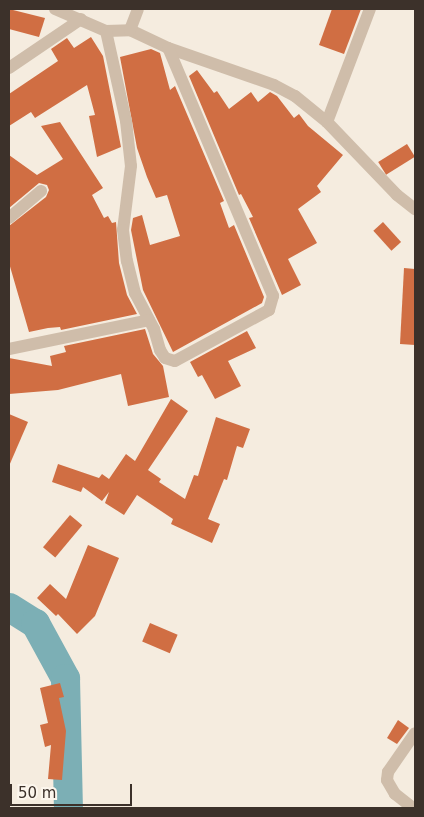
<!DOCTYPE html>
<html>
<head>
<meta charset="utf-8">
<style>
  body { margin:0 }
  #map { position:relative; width:424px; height:817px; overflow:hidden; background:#f5ecdf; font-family:"DejaVu Sans",sans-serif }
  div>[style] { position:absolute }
  .river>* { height:29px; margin:-14.5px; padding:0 14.5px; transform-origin:14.5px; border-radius:14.5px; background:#7cafb5 }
  .building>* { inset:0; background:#d06e43; transform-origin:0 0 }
  .minor>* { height:12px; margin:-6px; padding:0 6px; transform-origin:6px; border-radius:6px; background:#cfbdaa }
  span { translate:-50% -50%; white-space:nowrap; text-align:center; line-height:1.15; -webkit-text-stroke:4px #fcf6ed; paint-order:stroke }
  .frame { position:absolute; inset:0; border:10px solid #3c312a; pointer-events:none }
  .scale { position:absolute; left:10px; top:784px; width:122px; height:22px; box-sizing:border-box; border:2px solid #3c312a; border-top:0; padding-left:6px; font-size:15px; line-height:18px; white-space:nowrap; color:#3c312a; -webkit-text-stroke:4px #fcf6ed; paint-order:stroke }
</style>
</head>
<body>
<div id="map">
  <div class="river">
    <i style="left:9px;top:607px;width:31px;rotate:32deg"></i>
    <i style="left:35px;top:623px;width:63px;rotate:61.4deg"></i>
    <i style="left:65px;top:678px;width:130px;rotate:88.7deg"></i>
  </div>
  <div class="building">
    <i style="clip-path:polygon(9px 9px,45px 18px,39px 37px,9px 29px)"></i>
    <i style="clip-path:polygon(332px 9px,361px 9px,344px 54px,319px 45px)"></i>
    <i style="clip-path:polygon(91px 37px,103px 56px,121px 147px,97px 157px,89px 116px,95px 115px,87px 85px,35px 118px,31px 112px,9px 126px,9px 94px,58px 61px,51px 49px,67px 38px,74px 48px)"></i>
    <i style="clip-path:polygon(151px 49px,160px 53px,170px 90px,175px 86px,224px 201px,220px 203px,229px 228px,234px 225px,264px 297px,262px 303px,173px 352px,143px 290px,131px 230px,133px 218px,142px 215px,150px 245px,180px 236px,167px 195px,156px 198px,147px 177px,137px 148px,120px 57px)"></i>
    <i style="clip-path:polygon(197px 70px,214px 93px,217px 91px,229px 109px,251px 92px,258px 102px,270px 92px,277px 96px,294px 118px,299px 114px,308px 126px,343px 155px,317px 186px,321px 192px,298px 209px,317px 243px,288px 259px,301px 285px,282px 295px,249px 218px,253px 217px,241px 194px,239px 195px,189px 76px)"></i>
    <i style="clip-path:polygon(60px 122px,103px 188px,92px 195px,104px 218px,108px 216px,112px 223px,116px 222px,119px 263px,127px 295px,137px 314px,61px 330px,60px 327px,48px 328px,29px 332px,9px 263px,9px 226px,46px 197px,49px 190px,47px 185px,39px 183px,9px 208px,9px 155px,37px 175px,63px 159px,41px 126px)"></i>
    <i style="left:407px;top:144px;width:15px;height:34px;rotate:58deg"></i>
    <i style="left:383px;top:222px;width:27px;height:13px;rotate:48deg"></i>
    <i style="clip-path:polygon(404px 268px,415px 269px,415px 345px,400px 344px)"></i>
    <i style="clip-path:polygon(145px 329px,153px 354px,163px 366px,169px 397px,128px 406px,121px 374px,58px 390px,9px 394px,9px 358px,52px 366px,50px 356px,66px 352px,64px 346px)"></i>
    <i style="clip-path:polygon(247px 331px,256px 348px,228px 361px,241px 386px,215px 399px,202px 375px,198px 377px,190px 362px)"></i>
    <i style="clip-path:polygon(171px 399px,188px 411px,148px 470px,161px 479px,159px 482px,185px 499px,194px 475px,198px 476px,216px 417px,250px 429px,243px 448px,237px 446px,227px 480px,224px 479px,208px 519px,220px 524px,212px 543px,171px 524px,173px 519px,137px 495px,124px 515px,105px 503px,109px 492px,102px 501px,83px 487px,81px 492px,52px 482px,58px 464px,99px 478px,102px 474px,109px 479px,126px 454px,135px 461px)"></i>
    <i style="clip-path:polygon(9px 414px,28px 422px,9px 466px)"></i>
    <i style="left:70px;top:515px;width:16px;height:42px;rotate:40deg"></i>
    <i style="clip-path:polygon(88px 545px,119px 558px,95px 616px,77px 634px,58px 614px,56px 616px,37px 598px,50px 584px,66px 599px)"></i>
    <i style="left:150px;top:623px;width:30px;height:20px;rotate:23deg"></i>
    <i style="clip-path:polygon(60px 683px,64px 697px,59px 698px,66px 731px,62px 780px,48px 779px,51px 745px,45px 747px,40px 725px,48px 723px,40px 688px)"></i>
    <i style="clip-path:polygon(398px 720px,409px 728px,397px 744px,387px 738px)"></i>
  </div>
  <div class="minor">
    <i style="left:55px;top:9px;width:56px;rotate:23.3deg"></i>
    <i style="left:106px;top:31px;width:24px;rotate:-2deg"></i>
    <i style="left:130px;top:30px;width:42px;rotate:25.3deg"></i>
    <i style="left:168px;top:48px;width:112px;rotate:19.2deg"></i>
    <i style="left:274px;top:85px;width:24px;rotate:28deg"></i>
    <i style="left:295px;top:96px;width:41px;rotate:39.1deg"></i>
    <i style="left:327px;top:122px;width:101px;rotate:46.2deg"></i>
    <i style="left:397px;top:195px;width:23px;rotate:38deg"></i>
    <i style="left:130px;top:30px;width:22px;rotate:-69deg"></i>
    <i style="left:106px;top:31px;width:92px;rotate:77.5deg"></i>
    <i style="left:126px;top:121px;width:45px;rotate:83.7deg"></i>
    <i style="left:131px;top:166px;width:64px;rotate:97.1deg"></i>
    <i style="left:123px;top:230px;width:31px;rotate:83deg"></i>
    <i style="left:127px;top:261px;width:33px;rotate:76deg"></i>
    <i style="left:135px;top:293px;width:41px;rotate:62.2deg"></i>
    <i style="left:154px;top:329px;width:22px;rotate:74deg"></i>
    <i style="left:160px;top:350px;width:9px;rotate:58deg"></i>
    <i style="left:165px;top:358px;width:10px;rotate:17deg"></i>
    <i style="left:175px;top:361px;width:107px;rotate:-28.5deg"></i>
    <i style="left:269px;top:310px;width:15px;rotate:-74deg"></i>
    <i style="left:273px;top:296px;width:269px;rotate:-112.9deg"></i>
    <i style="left:9px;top:68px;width:87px;rotate:-34.2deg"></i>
    <i style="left:327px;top:122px;width:121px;rotate:-69.2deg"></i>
    <i style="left:9px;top:218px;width:42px;rotate:-40.2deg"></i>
    <i style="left:9px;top:349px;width:143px;rotate:-11.7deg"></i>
    <i style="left:413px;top:808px;width:23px;rotate:-142deg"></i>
    <i style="left:395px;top:794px;width:16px;rotate:-120deg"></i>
    <i style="left:387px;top:780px;width:8px;rotate:-83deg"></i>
    <i style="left:388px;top:772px;width:47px;rotate:-55.3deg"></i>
  </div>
  <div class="frame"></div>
  <div class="scale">50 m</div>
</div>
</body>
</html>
